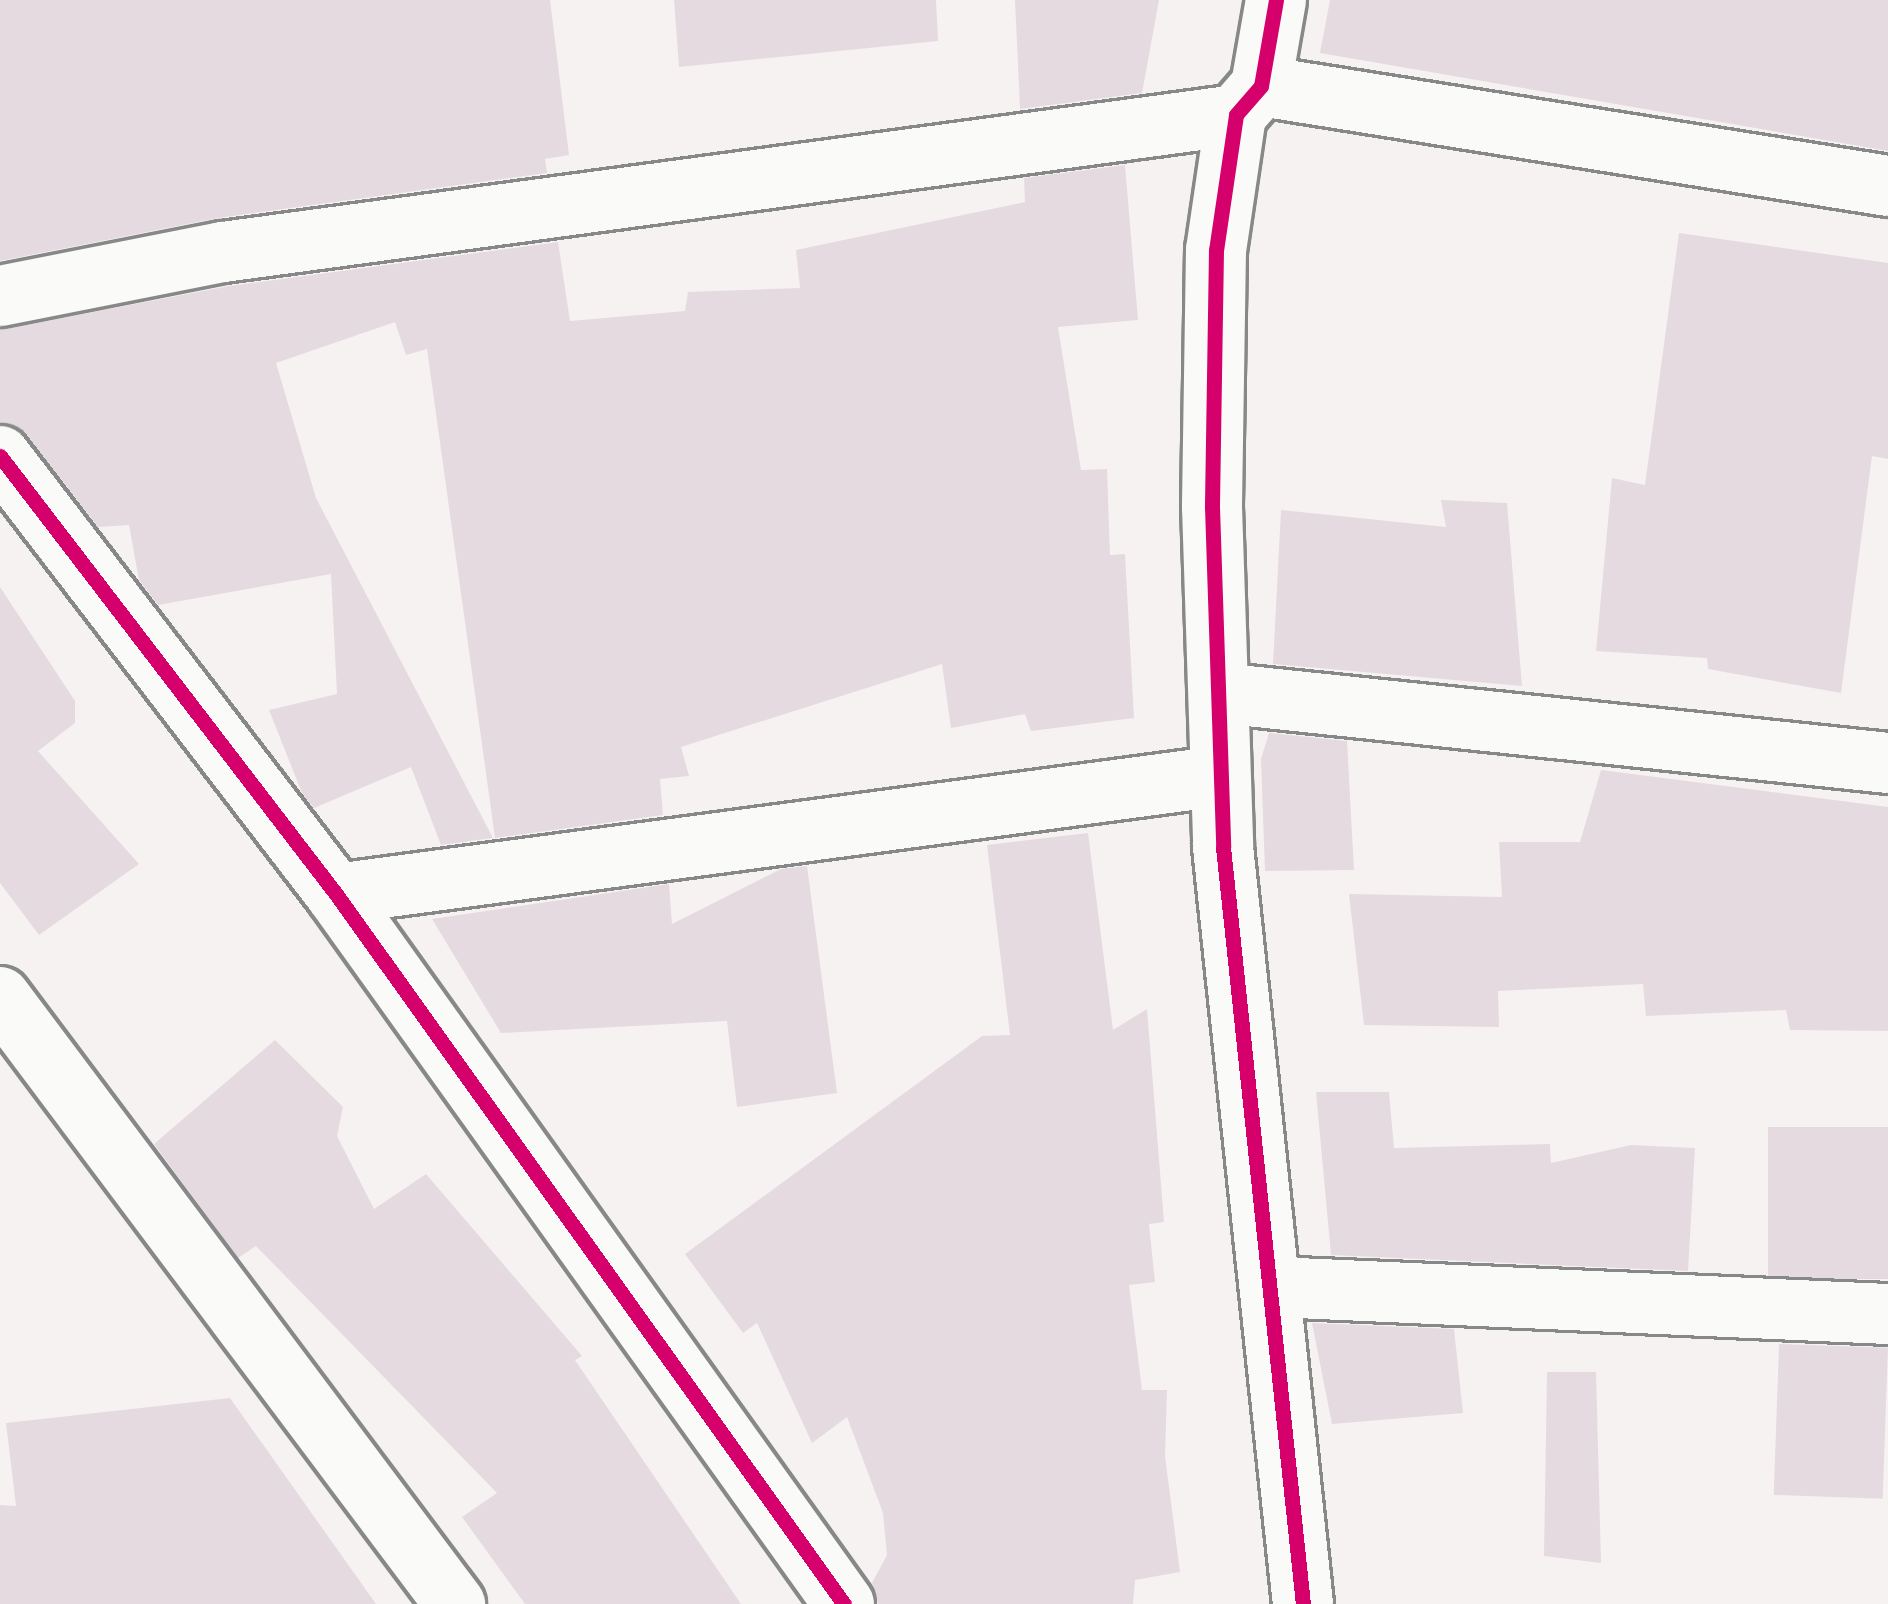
<!DOCTYPE html>
<html>
<head>
<meta charset="utf-8">
<style>
  body { margin:0 }
  #map { position:relative; width:1888px; height:1604px; overflow:hidden; background:#f7f2f2; font-family:Delius,sans-serif }
  div>[style] { position:absolute }
  .building>* { inset:0; background:#e5dae0; transform-origin:0 0 }
  .roads { filter:drop-shadow(3px 0 #868987) drop-shadow(-3px 0 #868987) drop-shadow(0 3px #868987) drop-shadow(0 -3px #868987) }
  .street>* { height:60px; margin:-30px; padding:0 30px; transform-origin:30px; border-radius:30px; background:#fafaf8 }
  .cycleway>* { height:15px; margin:-7.5px; padding:0 7.5px; transform-origin:7.5px; border-radius:7.5px; background:#d6006c }
  span { translate:-50% -50%; white-space:nowrap; text-align:center; line-height:1.15; -webkit-text-stroke:12px #fdfcf7; paint-order:stroke }
</style>
</head>
<body>
<div id="map">
  <div class="building">
    <i style="clip-path:polygon(0 0,550px 0,569px 155px,545px 159px,547px 173px,218px 218px,0 261px)"></i>
    <i style="clip-path:polygon(674px 0,936px 0,938px 41px,679px 67px)"></i>
    <i style="clip-path:polygon(1015px 0,1159px 0,1142px 93px,1020px 109px)"></i>
    <i style="clip-path:polygon(1330px 0,1888px 0,1888px 151px,1320px 53px)"></i>
    <i style="clip-path:polygon(1125px 165px,1138px 320px,1058px 327px,1081px 470px,1107px 469px,1110px 555px,1125px 554px,1134px 718px,1031px 731px,1025px 714px,951px 728px,942px 664px,681px 747px,689px 776px,660px 779px,663px 815px,495px 838px,427px 349px,406px 355px,395px 322px,276px 363px,316px 498px,493px 838px,441px 845px,411px 767px,314px 808px,302px 793px,269px 710px,337px 694px,331px 574px,158px 605px,139px 580px,129px 525px,98px 527px,27px 435px,0 422px,0 330px,229px 286px,558px 242px,570px 321px,685px 311px,688px 292px,800px 288px,796px 250px,1025px 202px,1024px 178px)"></i>
    <i style="clip-path:polygon(1679px 233px,1888px 263px,1888px 459px,1872px 456px,1841px 693px,1708px 669px,1707px 658px,1596px 651px,1612px 478px,1645px 485px)"></i>
    <i style="clip-path:polygon(1441px 500px,1507px 503px,1522px 686px,1273px 664px,1281px 510px,1446px 527px)"></i>
    <i style="clip-path:polygon(0 587px,75px 701px,75px 723px,38px 751px,139px 864px,39px 935px,0 883px)"></i>
    <i style="clip-path:polygon(1269px 733px,1347px 741px,1354px 870px,1265px 871px,1261px 759px)"></i>
    <i style="clip-path:polygon(1601px 770px,1888px 807px,1888px 1031px,1790px 1030px,1786px 1010px,1646px 1016px,1643px 984px,1498px 991px,1499px 1027px,1364px 1025px,1349px 894px,1502px 897px,1499px 842px,1580px 842px)"></i>
    <i style="clip-path:polygon(1088px 833px,1113px 1030px,1147px 1009px,1164px 1222px,1149px 1224px,1155px 1282px,1129px 1285px,1142px 1390px,1167px 1390px,1165px 1456px,1180px 1572px,1135px 1580px,1133px 1604px,878px 1604px,872px 1583px,887px 1555px,883px 1513px,847px 1417px,812px 1443px,757px 1323px,743px 1333px,685px 1254px,982px 1036px,1010px 1035px,987px 845px)"></i>
    <i style="clip-path:polygon(807px 866px,837px 1093px,737px 1107px,727px 1021px,501px 1033px,432px 919px,669px 884px,672px 924px,781px 869px)"></i>
    <i style="clip-path:polygon(275px 1040px,343px 1107px,337px 1136px,374px 1209px,426px 1174px,582px 1356px,575px 1360px,741px 1604px,525px 1604px,462px 1517px,497px 1493px,256px 1246px,238px 1258px,154px 1144px)"></i>
    <i style="clip-path:polygon(1316px 1092px,1389px 1092px,1394px 1148px,1550px 1144px,1551px 1163px,1631px 1145px,1695px 1148px,1688px 1271px,1331px 1255px)"></i>
    <i style="left:1888px;top:1127px;width:152px;height:120px;rotate:90deg"></i>
    <i style="clip-path:polygon(1312px 1323px,1454px 1329px,1463px 1413px,1332px 1424px)"></i>
    <i style="left:1779px;top:1344px;width:109px;height:151px;rotate:2deg"></i>
    <i style="clip-path:polygon(1547px 1372px,1596px 1372px,1601px 1563px,1544px 1556px)"></i>
    <i style="clip-path:polygon(230px 1398px,376px 1604px,0 1604px,0 1505px,16px 1506px,6px 1423px)"></i>
  </div>
  <div class="roads">
    <div class="street">
      <i style="left:1276px;top:0;width:87px;rotate:99.9deg"></i>
      <i style="left:1261px;top:86px;width:38px;rotate:131deg"></i>
      <i style="left:1236px;top:115px;width:136px;rotate:98.4deg"></i>
      <i style="left:1216px;top:250px;width:257px;rotate:90.9deg"></i>
      <i style="left:1212px;top:507px;width:340px;rotate:88.1deg"></i>
      <i style="left:1223px;top:847px;width:761px;rotate:83.97deg"></i>
      <i style="left:1261px;top:86px;width:635px;rotate:9.06deg"></i>
      <i style="left:0;top:296px;width:227px;rotate:-11.2deg"></i>
      <i style="left:223px;top:252px;width:1022px;rotate:-7.7deg"></i>
      <i style="left:0;top:456px;width:552px;rotate:52.51deg"></i>
      <i style="left:336px;top:894px;width:873px;rotate:54.42deg"></i>
      <i style="left:1219px;top:693px;width:673px;rotate:5.97deg"></i>
      <i style="left:336px;top:894px;width:892px;rotate:-7.6deg"></i>
      <i style="left:0;top:997px;width:759px;rotate:53.15deg"></i>
      <i style="left:1274px;top:1287px;width:615px;rotate:2.52deg"></i>
    </div>
  </div>
  <div class="cycleway">
    <i style="left:1276px;top:0;width:87px;rotate:99.9deg"></i>
    <i style="left:1261px;top:86px;width:38px;rotate:131deg"></i>
    <i style="left:1236px;top:115px;width:136px;rotate:98.4deg"></i>
    <i style="left:1216px;top:250px;width:257px;rotate:90.9deg"></i>
    <i style="left:1212px;top:507px;width:340px;rotate:88.1deg"></i>
    <i style="left:1223px;top:847px;width:761px;rotate:83.97deg"></i>
    <i style="left:0;top:456px;width:552px;rotate:52.51deg"></i>
    <i style="left:336px;top:894px;width:873px;rotate:54.42deg"></i>
  </div>
</div>
</body>
</html>
